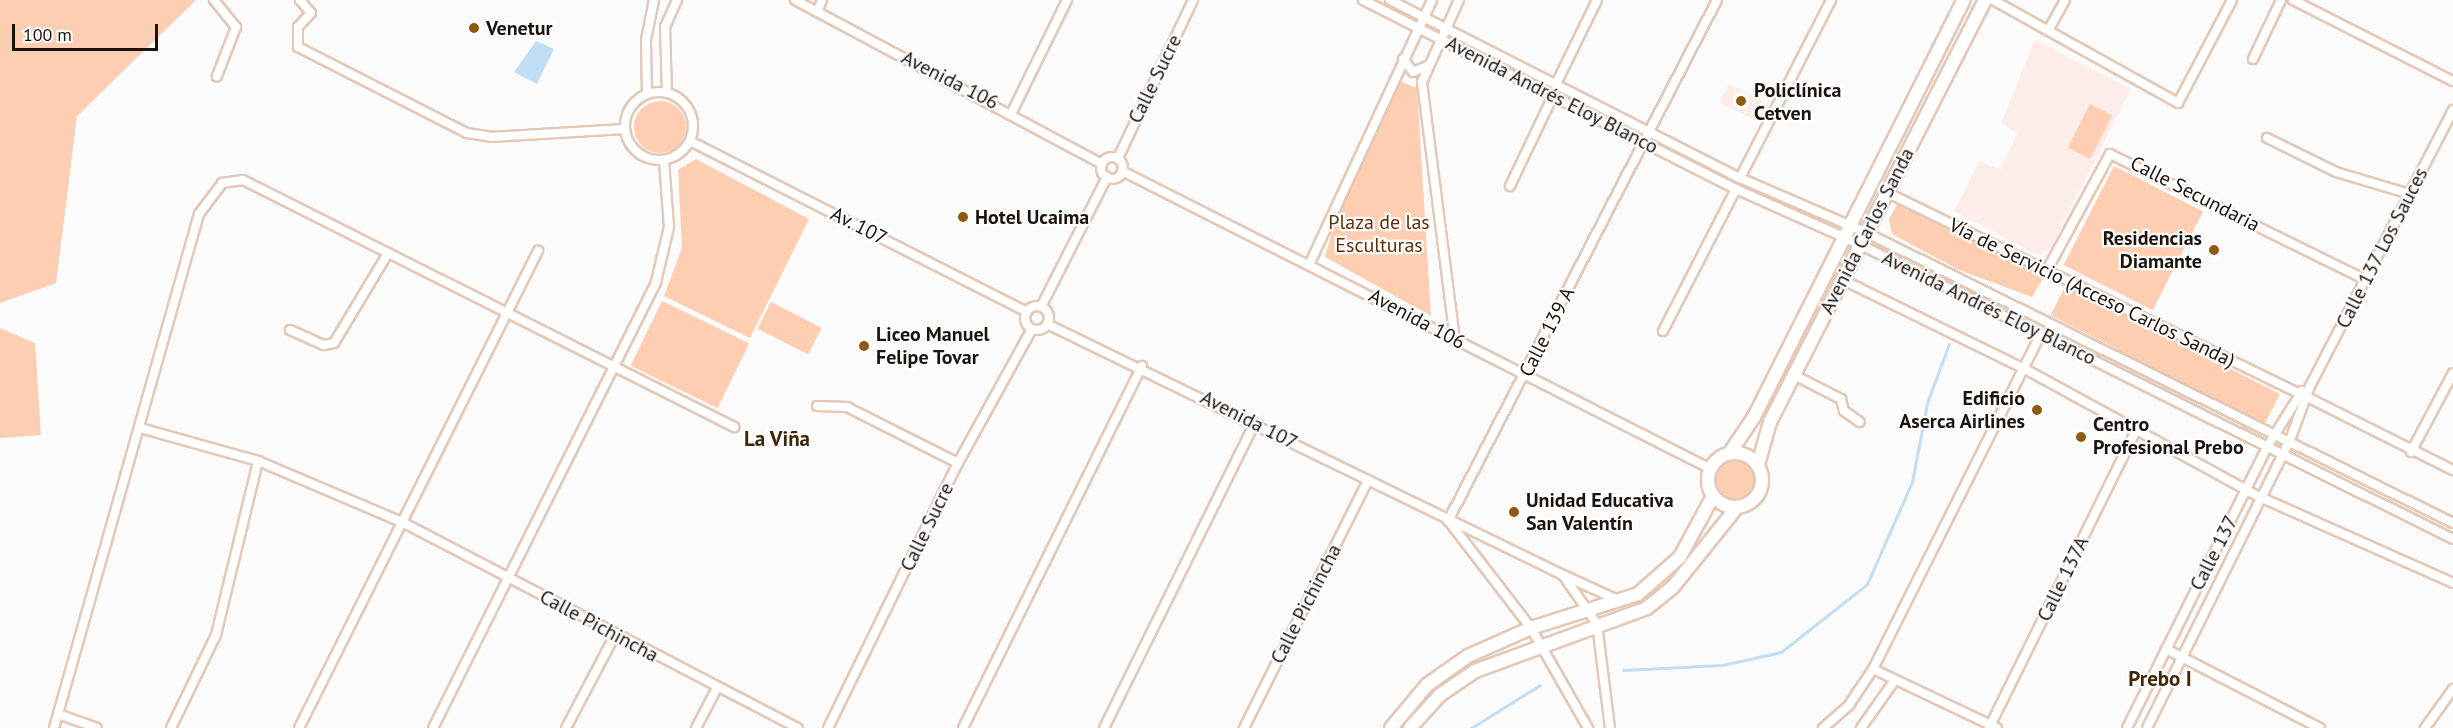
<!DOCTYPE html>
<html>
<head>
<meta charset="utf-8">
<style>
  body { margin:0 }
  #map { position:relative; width:2453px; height:728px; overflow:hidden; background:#fbfbfb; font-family:"PT Sans",sans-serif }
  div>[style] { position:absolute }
  .education>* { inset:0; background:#fdede9 }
  .medical>* { inset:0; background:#fceee7; transform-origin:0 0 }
  .green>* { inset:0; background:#fdceb2; transform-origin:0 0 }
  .round { border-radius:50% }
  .water>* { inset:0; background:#c1def5 }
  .stream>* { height:3px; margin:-1.5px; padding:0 1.5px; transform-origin:1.5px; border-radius:1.5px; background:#c1def5 }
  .roads { filter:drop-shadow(2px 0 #e4c8b7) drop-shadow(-2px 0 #e4c8b7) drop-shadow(0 2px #e4c8b7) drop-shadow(0 -2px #e4c8b7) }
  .street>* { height:8px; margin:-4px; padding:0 4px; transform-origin:4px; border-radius:4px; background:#fff }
  .street>.ring { margin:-4px; padding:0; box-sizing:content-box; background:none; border:8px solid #fff; border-radius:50% }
  .secondary>* { height:12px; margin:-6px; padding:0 6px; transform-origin:6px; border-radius:6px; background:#fff }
  .secondary>.ring { margin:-6px; padding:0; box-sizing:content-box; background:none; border:12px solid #fff; border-radius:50% }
  .dots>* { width:16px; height:16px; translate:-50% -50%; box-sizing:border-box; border:3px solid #fff; border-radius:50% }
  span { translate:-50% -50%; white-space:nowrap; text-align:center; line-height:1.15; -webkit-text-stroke:4.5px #fff; paint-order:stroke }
  .poi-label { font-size:20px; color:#1c130d; font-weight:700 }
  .left { translate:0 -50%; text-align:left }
  .right { translate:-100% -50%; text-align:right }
  .street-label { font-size:20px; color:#1c130d }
  .park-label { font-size:20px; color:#5d2d06 }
  .neighbourhood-label { font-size:21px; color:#402605; font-weight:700 }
  .scale { position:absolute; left:12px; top:24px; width:146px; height:27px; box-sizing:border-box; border:3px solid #1c130d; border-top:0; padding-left:8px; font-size:18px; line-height:21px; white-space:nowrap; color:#1c130d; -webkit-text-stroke:4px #fff; paint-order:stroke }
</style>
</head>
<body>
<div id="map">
  <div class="education">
    <i style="clip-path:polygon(2035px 40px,2131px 89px,2050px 249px,2038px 255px,1954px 211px,1980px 161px,2000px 170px,2017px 134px,2001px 123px)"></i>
  </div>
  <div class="medical">
    <i style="left:1729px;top:84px;width:37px;height:21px;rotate:26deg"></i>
  </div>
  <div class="green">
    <i style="clip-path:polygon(0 0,196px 0,77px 116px,56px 283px,0 303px)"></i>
    <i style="clip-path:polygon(1399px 81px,1417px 88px,1431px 316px,1325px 257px,1337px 214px)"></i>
    <i class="round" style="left:634px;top:101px;width:52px;height:52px"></i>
    <i style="left:2090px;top:104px;width:25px;height:49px;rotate:27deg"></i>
    <i style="clip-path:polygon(696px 159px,809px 219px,750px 338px,664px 296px,682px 248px,678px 170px)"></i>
    <i style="left:2114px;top:166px;width:100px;height:111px;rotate:27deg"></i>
    <i style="clip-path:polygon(1898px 202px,2045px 275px,2032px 297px,1959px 270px,1892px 234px,1889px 220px)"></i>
    <i style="left:2066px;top:285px;width:240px;height:34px;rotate:27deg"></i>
    <i style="left:662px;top:301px;width:97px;height:72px;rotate:26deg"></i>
    <i style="left:771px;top:302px;width:57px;height:30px;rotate:27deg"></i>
    <i style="clip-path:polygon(0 328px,35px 343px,41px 435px,0 438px)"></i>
    <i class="round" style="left:1711px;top:456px;width:48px;height:48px"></i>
  </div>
  <div class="water">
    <i style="clip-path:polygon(536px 41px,554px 49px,537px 84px,514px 72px)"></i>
  </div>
  <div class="stream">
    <i style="left:1623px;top:670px;width:99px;rotate:-2.9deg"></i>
    <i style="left:1722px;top:665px;width:60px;rotate:-12.4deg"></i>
    <i style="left:1781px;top:652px;width:110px;rotate:-38.3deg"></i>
    <i style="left:1867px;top:584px;width:111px;rotate:-66.2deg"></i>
    <i style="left:1912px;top:482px;width:80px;rotate:-79.2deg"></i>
    <i style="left:1927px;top:403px;width:63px;rotate:-69.6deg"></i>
    <i style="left:1471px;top:728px;width:81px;rotate:-31.9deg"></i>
  </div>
  <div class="roads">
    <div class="street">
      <i style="left:214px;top:0;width:35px;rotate:51deg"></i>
      <i style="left:236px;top:27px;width:53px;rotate:111.2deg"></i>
      <i style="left:300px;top:0;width:17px;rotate:50deg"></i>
      <i style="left:311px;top:13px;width:19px;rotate:133deg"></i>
      <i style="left:298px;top:27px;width:20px;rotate:90deg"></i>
      <i style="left:298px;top:47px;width:190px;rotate:27deg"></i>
      <i style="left:467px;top:133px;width:24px;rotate:9deg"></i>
      <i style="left:491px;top:137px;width:134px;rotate:-3.4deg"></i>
      <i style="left:795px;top:0;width:348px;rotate:28.1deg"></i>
      <i style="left:1363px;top:0;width:418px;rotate:26.9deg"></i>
      <i style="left:1736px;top:189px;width:135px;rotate:24.1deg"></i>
      <i style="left:1859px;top:244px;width:663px;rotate:26.41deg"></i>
      <i style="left:1390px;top:0;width:393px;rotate:27deg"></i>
      <i style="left:1740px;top:178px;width:136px;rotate:23.4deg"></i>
      <i style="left:1865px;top:232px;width:656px;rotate:26.33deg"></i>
      <i style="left:1993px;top:0;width:212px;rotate:29.1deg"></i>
      <i style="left:2178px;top:103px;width:116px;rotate:-62.3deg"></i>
      <i style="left:2293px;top:0;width:179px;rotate:26.9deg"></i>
      <i style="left:817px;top:12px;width:13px;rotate:-67deg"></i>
      <i style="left:2049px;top:29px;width:33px;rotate:-61deg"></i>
      <i style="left:1403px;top:59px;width:16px;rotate:52deg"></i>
      <i style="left:1413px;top:72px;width:15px;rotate:-23deg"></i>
      <i style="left:2253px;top:59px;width:65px;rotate:-64.6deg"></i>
      <i style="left:1556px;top:84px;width:93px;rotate:-64deg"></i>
      <i class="ring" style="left:625px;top:92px;width:60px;height:60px"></i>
      <i style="left:667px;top:93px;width:66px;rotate:-91.7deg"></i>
      <i style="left:665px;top:27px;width:30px;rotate:-66deg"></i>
      <i style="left:647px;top:94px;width:54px;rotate:-91.1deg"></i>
      <i style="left:646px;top:40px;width:41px;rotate:-78.7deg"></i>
      <i style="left:1012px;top:112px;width:125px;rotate:-63.8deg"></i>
      <i style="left:2267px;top:138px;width:77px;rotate:26.2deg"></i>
      <i style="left:2336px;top:172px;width:77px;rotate:16.6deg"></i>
      <i style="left:690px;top:141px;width:378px;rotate:26.9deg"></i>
      <i class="ring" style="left:1101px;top:157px;width:14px;height:14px"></i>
      <i style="left:1118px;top:158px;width:175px;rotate:-64.6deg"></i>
      <i style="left:1122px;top:171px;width:660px;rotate:26.84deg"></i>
      <i style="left:1740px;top:178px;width:200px;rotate:-62.9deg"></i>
      <i style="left:1510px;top:186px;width:100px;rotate:-64.5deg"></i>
      <i style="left:1886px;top:192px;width:458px;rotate:26deg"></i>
      <i style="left:1310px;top:263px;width:290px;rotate:-65.1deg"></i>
      <i style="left:2047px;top:270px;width:132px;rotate:-61.5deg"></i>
      <i style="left:2110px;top:154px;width:285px;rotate:26.2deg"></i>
      <i style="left:1843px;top:280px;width:200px;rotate:26.1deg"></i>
      <i style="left:2023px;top:368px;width:270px;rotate:28.6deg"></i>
      <i style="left:2260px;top:497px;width:211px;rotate:24deg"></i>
      <i class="ring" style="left:1025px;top:306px;width:16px;height:16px"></i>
      <i style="left:1041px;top:307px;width:146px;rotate:-63.1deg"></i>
      <i style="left:1047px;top:324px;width:574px;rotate:25.94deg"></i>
      <i style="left:1563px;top:575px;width:60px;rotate:55.2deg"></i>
      <i style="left:1597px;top:624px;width:105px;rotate:82.9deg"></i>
      <i style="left:290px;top:330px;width:37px;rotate:24deg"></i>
      <i style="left:324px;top:345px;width:10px;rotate:-11deg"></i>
      <i style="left:334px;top:343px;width:105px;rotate:-59deg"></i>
      <i style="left:1663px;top:331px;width:160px;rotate:-62.8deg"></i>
      <i style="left:1455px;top:340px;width:260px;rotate:-97.3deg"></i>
      <i style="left:1422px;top:82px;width:90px;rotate:-65.7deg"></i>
      <i style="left:1794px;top:375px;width:53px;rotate:27.1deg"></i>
      <i style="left:1841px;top:399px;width:12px;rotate:76deg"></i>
      <i style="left:1844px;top:411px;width:19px;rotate:35deg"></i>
      <i style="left:2309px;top:398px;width:161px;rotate:26.6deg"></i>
      <i style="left:817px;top:406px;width:30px;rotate:2deg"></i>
      <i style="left:847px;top:407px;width:124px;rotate:26.8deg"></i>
      <i style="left:140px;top:428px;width:123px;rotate:15.6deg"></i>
      <i style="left:258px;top:461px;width:156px;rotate:23deg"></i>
      <i style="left:402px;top:522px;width:446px;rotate:27.5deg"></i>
      <i style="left:2411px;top:452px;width:89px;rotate:-62deg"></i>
      <i style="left:1448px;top:521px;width:586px;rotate:-62.69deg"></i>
      <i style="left:1451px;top:524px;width:131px;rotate:52.4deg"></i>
      <i style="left:1531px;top:628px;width:115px;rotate:60.3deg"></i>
      <i style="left:1563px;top:575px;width:63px;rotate:24.5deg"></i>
      <i style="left:2166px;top:649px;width:173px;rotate:27.2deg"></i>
      <i style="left:1873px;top:669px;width:137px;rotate:25.4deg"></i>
      <i style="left:58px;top:714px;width:41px;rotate:19.7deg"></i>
      <i style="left:54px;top:728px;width:534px;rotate:-74.25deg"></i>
      <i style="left:199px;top:214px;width:39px;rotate:-53deg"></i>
      <i style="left:222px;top:183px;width:21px;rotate:-8deg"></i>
      <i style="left:243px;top:180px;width:550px;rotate:26.7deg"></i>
      <i style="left:171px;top:728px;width:103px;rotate:-64.2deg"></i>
      <i style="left:216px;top:635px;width:179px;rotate:-76.4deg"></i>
      <i style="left:299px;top:728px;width:534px;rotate:-63.39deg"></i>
      <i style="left:433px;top:728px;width:499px;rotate:-63.4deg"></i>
      <i style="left:656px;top:282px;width:57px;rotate:-76.7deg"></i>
      <i style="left:669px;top:227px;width:67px;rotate:-94.3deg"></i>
      <i style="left:566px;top:728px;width:105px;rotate:-62.2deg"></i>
      <i style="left:696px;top:728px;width:45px;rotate:-62.3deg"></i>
      <i style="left:828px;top:728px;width:295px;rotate:-63.9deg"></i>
      <i style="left:958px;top:463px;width:153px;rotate:-61.1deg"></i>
      <i style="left:963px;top:728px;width:404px;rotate:-63.7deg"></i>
      <i style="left:1104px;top:728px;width:340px;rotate:-63.7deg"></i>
      <i style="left:1244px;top:728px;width:277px;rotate:-63.4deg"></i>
      <i style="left:1823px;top:728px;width:35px;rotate:-41deg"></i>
      <i style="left:1849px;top:705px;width:43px;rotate:-56.3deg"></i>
      <i style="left:1873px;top:669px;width:376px;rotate:-63.4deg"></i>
      <i style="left:1861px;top:728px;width:59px;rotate:-54.7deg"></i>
      <i style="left:1989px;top:728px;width:334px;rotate:-63.7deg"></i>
      <i style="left:2127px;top:728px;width:314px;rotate:-63.5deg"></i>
      <i style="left:2267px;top:447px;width:66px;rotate:-58deg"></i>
      <i style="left:2147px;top:728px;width:322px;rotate:-63.6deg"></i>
      <i style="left:2290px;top:440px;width:58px;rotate:-69.7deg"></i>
      <i style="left:2310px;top:386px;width:311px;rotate:-62.6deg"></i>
      <i style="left:2425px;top:728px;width:48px;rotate:-54.3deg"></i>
    </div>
    <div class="secondary">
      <i class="ring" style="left:1708px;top:453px;width:42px;height:42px"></i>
      <i style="left:1729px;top:454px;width:45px;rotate:-56deg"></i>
      <i style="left:1754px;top:417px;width:467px;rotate:-63.3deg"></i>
      <i style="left:1758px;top:465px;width:45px;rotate:-74.4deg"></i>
      <i style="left:1770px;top:422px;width:474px;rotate:-63deg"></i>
      <i style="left:1391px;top:728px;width:56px;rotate:-50.1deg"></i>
      <i style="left:1427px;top:685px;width:50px;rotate:-35.3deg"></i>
      <i style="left:1468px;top:656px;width:69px;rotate:-24deg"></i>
      <i style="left:1531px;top:628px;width:112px;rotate:-17.6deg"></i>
      <i style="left:1638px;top:594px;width:56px;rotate:-41.4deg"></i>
      <i style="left:1680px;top:557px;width:69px;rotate:-61.6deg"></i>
      <i style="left:1410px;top:728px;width:45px;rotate:-47.7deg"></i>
      <i style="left:1440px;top:695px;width:42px;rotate:-34.4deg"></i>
      <i style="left:1475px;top:671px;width:183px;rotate:-20.1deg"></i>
      <i style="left:1647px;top:608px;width:33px;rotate:-39deg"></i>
      <i style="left:1673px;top:587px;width:102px;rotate:-51.3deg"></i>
    </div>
  </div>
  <div class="dots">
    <i style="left:474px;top:28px;background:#905910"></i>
    <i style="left:1741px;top:101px;background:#905910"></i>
    <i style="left:963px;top:217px;background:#905910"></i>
    <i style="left:2214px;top:250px;background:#905910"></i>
    <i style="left:864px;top:346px;background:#905910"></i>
    <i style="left:2037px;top:410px;background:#905910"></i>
    <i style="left:2081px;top:437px;background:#905910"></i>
    <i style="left:1514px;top:512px;background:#905910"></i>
  </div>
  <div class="poi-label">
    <span class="left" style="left:486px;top:28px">Venetur</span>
    <span class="left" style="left:1754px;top:102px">Policlínica<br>Cetven</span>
    <span class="left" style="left:975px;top:217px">Hotel Ucaima</span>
    <span class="right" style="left:2202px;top:250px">Residencias<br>Diamante</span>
    <span class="left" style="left:876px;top:346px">Liceo Manuel<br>Felipe Tovar</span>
    <span class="right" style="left:2025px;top:410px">Edificio<br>Aserca Airlines</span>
    <span class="left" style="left:2093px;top:436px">Centro<br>Profesional Prebo</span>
    <span class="left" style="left:1526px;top:512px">Unidad Educativa<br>San Valentín</span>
  </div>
  <div class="street-label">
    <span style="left:1155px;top:79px;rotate:-64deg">Calle Sucre</span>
    <span style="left:950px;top:80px;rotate:27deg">Avenida 106</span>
    <span style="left:1552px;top:95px;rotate:27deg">Avenida Andrés Eloy Blanco</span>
    <span style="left:2195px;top:194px;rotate:27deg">Calle Secundaria</span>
    <span style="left:859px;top:226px;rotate:27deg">Av. 107</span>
    <span style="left:1867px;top:231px;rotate:-63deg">Avenida Carlos Sanda</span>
    <span style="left:2382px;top:248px;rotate:-63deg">Calle 137 Los Sauces</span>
    <span style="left:2092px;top:293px;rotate:26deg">Vía de Servicio (Acceso Carlos Sanda)</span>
    <span style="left:1989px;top:308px;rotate:26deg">Avenida Andrés Eloy Blanco</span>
    <span style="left:1417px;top:319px;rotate:28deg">Avenida 106</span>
    <span style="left:1547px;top:332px;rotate:-63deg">Calle 139 A</span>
    <span style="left:1249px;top:420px;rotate:27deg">Avenida 107</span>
    <span style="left:927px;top:527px;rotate:-64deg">Calle Sucre</span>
    <span style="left:2214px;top:553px;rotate:-63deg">Calle 137</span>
    <span style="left:2063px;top:579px;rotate:-64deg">Calle 137A</span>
    <span style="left:1306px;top:604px;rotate:-63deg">Calle Pichincha</span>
    <span style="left:599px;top:626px;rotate:28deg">Calle Pichincha</span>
  </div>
  <div class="park-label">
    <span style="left:1379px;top:234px">Plaza de las<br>Esculturas</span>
  </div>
  <div class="neighbourhood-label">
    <span style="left:777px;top:439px">La Viña</span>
    <span style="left:2160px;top:679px">Prebo I</span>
  </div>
  <div class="scale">100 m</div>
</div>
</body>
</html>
